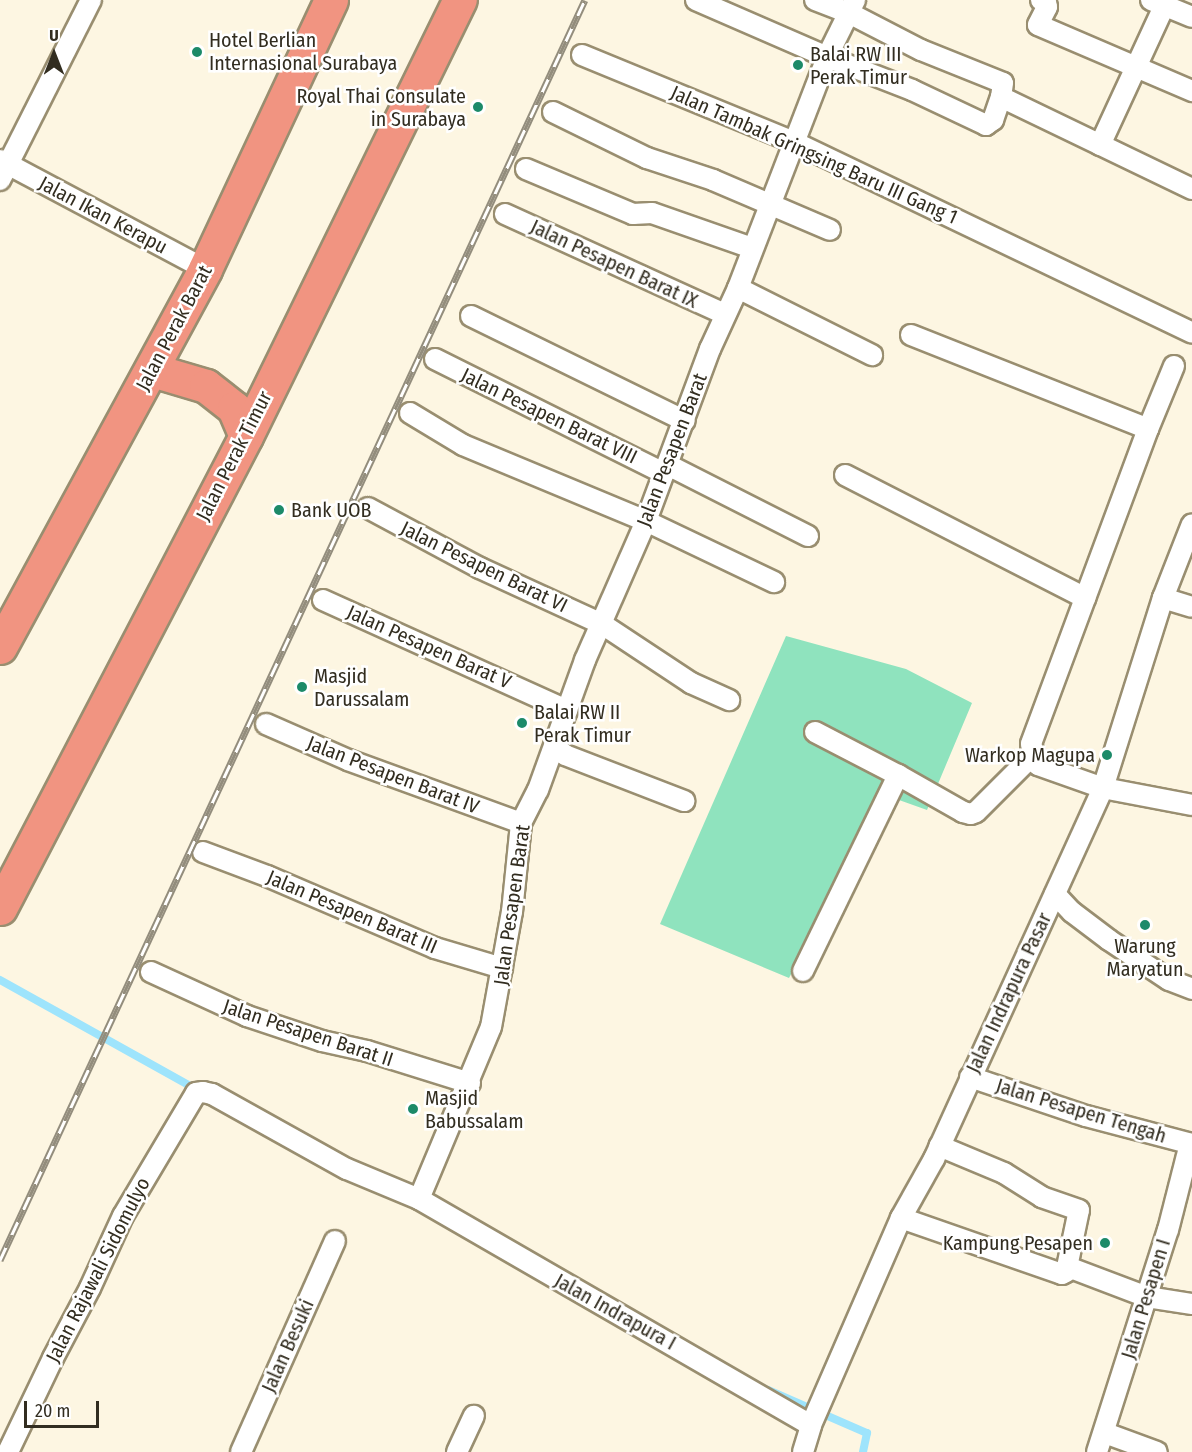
<!DOCTYPE html>
<html>
<head>
<meta charset="utf-8">
<style>
  body { margin:0 }
  #map { position:relative; width:1192px; height:1452px; overflow:hidden; background:#fdf6e2; font-family:"Fira Sans Condensed",sans-serif }
  div>[style] { position:absolute }
  .green>* { inset:0; background:#8fe3be }
  .stream>* { height:8px; margin:-4px; padding:0 4px; transform-origin:4px; border-radius:4px; background:#9ee4fc }
  .roads { filter:drop-shadow(2px 0 #998e70) drop-shadow(-2px 0 #998e70) drop-shadow(0 2px #998e70) drop-shadow(0 -2px #998e70) }
  .street>* { height:20px; margin:-10px; padding:0 10px; transform-origin:10px; border-radius:10px; background:#fff }
  .highway>* { height:33px; margin:-16.5px; padding:0 16.5px; transform-origin:16.5px; border-radius:16.5px; background:#f19481 }
  .rail>* { height:7px; margin-top:-3.5px; transform-origin:0; background:repeating-linear-gradient(90deg,#fff 0 14px,#938d7d 0 28px); box-sizing:border-box; border-block:2px solid #938d7d }
  .dots>* { width:16px; height:16px; translate:-50% -50%; box-sizing:border-box; border:3px solid #fff; border-radius:50% }
  span { translate:-50% -50%; white-space:nowrap; text-align:center; line-height:1.15; -webkit-text-stroke:5px #fff; paint-order:stroke }
  .poi-label { font-size:20px; color:#322d20 }
  .left { translate:0 -50%; text-align:left }
  .right { translate:-100% -50%; text-align:right }
  .street-label { font-size:20px; color:#322d20 }
  .north { position:absolute; left:24px; top:24px; width:60px; height:60px; -webkit-text-stroke:4px #fff; paint-order:stroke; rotate:0deg; font-size:16px; font-weight:700; line-height:24px; text-align:center; color:#322d20 }
  .north::after { content:''; display:block; margin:auto; width:21px; height:27px; background:#322d20; clip-path:polygon(50% 0,100% 100%,50% 72%,0 100%) }
  .scale { position:absolute; left:24px; top:1401px; width:75px; height:27px; box-sizing:border-box; border:3px solid #322d20; border-top:0; padding-left:8px; font-size:18px; line-height:21px; white-space:nowrap; color:#322d20; -webkit-text-stroke:4px #fff; paint-order:stroke }
</style>
</head>
<body>
<div id="map">
  <div class="green">
    <i style="clip-path:polygon(786px 636px,906px 669px,972px 703px,927px 810px,885px 795px,789px 978px,660px 924px)"></i>
  </div>
  <div class="stream">
    <i style="left:0;top:980px;width:227px;rotate:29.1deg"></i>
    <i style="left:768px;top:1390px;width:108px;rotate:23.5deg"></i>
    <i style="left:867px;top:1433px;width:19px;rotate:102deg"></i>
  </div>
  <div class="roads">
    <div class="street">
      <i style="left:696px;top:0;width:143px;rotate:23.5deg"></i>
      <i style="left:827px;top:57px;width:91px;rotate:21.2deg"></i>
      <i style="left:912px;top:90px;width:82px;rotate:25.3deg"></i>
      <i style="left:986px;top:125px;width:9px;rotate:-36deg"></i>
      <i style="left:993px;top:120px;width:24px;rotate:-71deg"></i>
      <i style="left:815px;top:0;width:36px;rotate:21deg"></i>
      <i style="left:849px;top:13px;width:81px;rotate:27.2deg"></i>
      <i style="left:921px;top:50px;width:88px;rotate:21.9deg"></i>
      <i style="left:1003px;top:83px;width:14px;rotate:98deg"></i>
      <i style="left:1001px;top:97px;width:212px;rotate:25.7deg"></i>
      <i style="left:1041px;top:0;width:5px;rotate:22deg"></i>
      <i style="left:1046px;top:2px;width:5px;rotate:79deg"></i>
      <i style="left:1047px;top:7px;width:20px;rotate:117deg"></i>
      <i style="left:1038px;top:25px;width:168px;rotate:23.2deg"></i>
      <i style="left:1151px;top:0;width:44px;rotate:22.5deg"></i>
      <i style="left:582px;top:55px;width:229px;rotate:22.3deg"></i>
      <i style="left:794px;top:142px;width:441px;rotate:25.6deg"></i>
      <i style="left:553px;top:112px;width:105px;rotate:26.1deg"></i>
      <i style="left:647px;top:158px;width:70px;rotate:18.4deg"></i>
      <i style="left:713px;top:180px;width:127px;rotate:23.1deg"></i>
      <i style="left:1100px;top:145px;width:160px;rotate:-65.2deg"></i>
      <i style="left:0;top:160px;width:232px;rotate:28deg"></i>
      <i style="left:526px;top:169px;width:116px;rotate:22.8deg"></i>
      <i style="left:633px;top:214px;width:19px;rotate:-3deg"></i>
      <i style="left:652px;top:213px;width:106px;rotate:19.3deg"></i>
      <i style="left:0;top:180px;width:202px;rotate:-63.2deg"></i>
      <i style="left:505px;top:214px;width:241px;rotate:24.5deg"></i>
      <i style="left:738px;top:288px;width:150px;rotate:26.6deg"></i>
      <i style="left:471px;top:316px;width:238px;rotate:26.1deg"></i>
      <i style="left:911px;top:335px;width:255px;rotate:21.6deg"></i>
      <i style="left:435px;top:359px;width:256px;rotate:26.5deg"></i>
      <i style="left:1174px;top:366px;width:68px;rotate:112.4deg"></i>
      <i style="left:1148px;top:429px;width:336px;rotate:110.4deg"></i>
      <i style="left:1031px;top:744px;width:22px;rotate:72deg"></i>
      <i style="left:1038px;top:765px;width:69px;rotate:19.5deg"></i>
      <i style="left:1103px;top:788px;width:91px;rotate:10.8deg"></i>
      <i style="left:410px;top:413px;width:62px;rotate:31.1deg"></i>
      <i style="left:463px;top:445px;width:198px;rotate:22.6deg"></i>
      <i style="left:646px;top:521px;width:142px;rotate:25.5deg"></i>
      <i style="left:668px;top:465px;width:157px;rotate:26.9deg"></i>
      <i style="left:845px;top:475px;width:270px;rotate:27.1deg"></i>
      <i style="left:368px;top:508px;width:127px;rotate:28.2deg"></i>
      <i style="left:480px;top:568px;width:134px;rotate:24.7deg"></i>
      <i style="left:602px;top:624px;width:107px;rotate:33.5deg"></i>
      <i style="left:691px;top:683px;width:42px;rotate:24.1deg"></i>
      <i style="left:1163px;top:598px;width:30px;rotate:17deg"></i>
      <i style="left:323px;top:600px;width:268px;rotate:24.3deg"></i>
      <i style="left:266px;top:724px;width:90px;rotate:23.7deg"></i>
      <i style="left:348px;top:760px;width:184px;rotate:20deg"></i>
      <i style="left:815px;top:732px;width:93px;rotate:27.4deg"></i>
      <i style="left:898px;top:775px;width:75px;rotate:29.6deg"></i>
      <i style="left:963px;top:812px;width:8px;rotate:14deg"></i>
      <i style="left:971px;top:814px;width:5px;rotate:-22deg"></i>
      <i style="left:976px;top:812px;width:81px;rotate:-45deg"></i>
      <i style="left:554px;top:746px;width:14px;rotate:39deg"></i>
      <i style="left:565px;top:755px;width:128px;rotate:21.1deg"></i>
      <i style="left:203px;top:852px;width:68px;rotate:20.6deg"></i>
      <i style="left:267px;top:876px;width:183px;rotate:23.2deg"></i>
      <i style="left:435px;top:948px;width:70px;rotate:16.6deg"></i>
      <i style="left:1055px;top:894px;width:25px;rotate:47deg"></i>
      <i style="left:1072px;top:912px;width:46px;rotate:37.1deg"></i>
      <i style="left:1109px;top:940px;width:72px;rotate:33.7deg"></i>
      <i style="left:1169px;top:980px;width:25px;rotate:21deg"></i>
      <i style="left:803px;top:971px;width:218px;rotate:-64.1deg"></i>
      <i style="left:151px;top:972px;width:106px;rotate:24.6deg"></i>
      <i style="left:247px;top:1016px;width:79px;rotate:18.4deg"></i>
      <i style="left:322px;top:1041px;width:46px;rotate:12.5deg"></i>
      <i style="left:367px;top:1051px;width:108px;rotate:17.3deg"></i>
      <i style="left:970px;top:1077px;width:122px;rotate:18.6deg"></i>
      <i style="left:1086px;top:1116px;width:110px;rotate:14.8deg"></i>
      <i style="left:419px;top:1199px;width:186px;rotate:-67.3deg"></i>
      <i style="left:491px;top:1027px;width:117px;rotate:-79.7deg"></i>
      <i style="left:512px;top:912px;width:89px;rotate:-84.2deg"></i>
      <i style="left:521px;top:823px;width:37px;rotate:-63deg"></i>
      <i style="left:538px;top:790px;width:138px;rotate:-70.1deg"></i>
      <i style="left:585px;top:660px;width:152px;rotate:-66.3deg"></i>
      <i style="left:646px;top:521px;width:184px;rotate:-69.6deg"></i>
      <i style="left:710px;top:349px;width:67px;rotate:-65.3deg"></i>
      <i style="left:738px;top:288px;width:248px;rotate:-68.9deg"></i>
      <i style="left:827px;top:57px;width:64px;rotate:-63.8deg"></i>
      <i style="left:901px;top:1218px;width:170px;rotate:19.2deg"></i>
      <i style="left:1062px;top:1274px;width:4px;rotate:-27deg"></i>
      <i style="left:1066px;top:1272px;width:63px;rotate:-78.2deg"></i>
      <i style="left:1079px;top:1210px;width:39px;rotate:-161deg"></i>
      <i style="left:1042px;top:1197px;width:45px;rotate:-147.7deg"></i>
      <i style="left:1004px;top:1173px;width:70px;rotate:-157.4deg"></i>
      <i style="left:1068px;top:1267px;width:85px;rotate:20.8deg"></i>
      <i style="left:1147px;top:1297px;width:46px;rotate:8.8deg"></i>
      <i style="left:1105px;top:1433px;width:55px;rotate:20.1deg"></i>
      <i style="left:8px;top:1452px;width:104px;rotate:-64.4deg"></i>
      <i style="left:53px;top:1358px;width:79px;rotate:-62.1deg"></i>
      <i style="left:90px;top:1288px;width:79px;rotate:-65.4deg"></i>
      <i style="left:123px;top:1216px;width:143px;rotate:-59.3deg"></i>
      <i style="left:196px;top:1093px;width:7px;rotate:-8deg"></i>
      <i style="left:203px;top:1092px;width:9px;rotate:13deg"></i>
      <i style="left:212px;top:1094px;width:154px;rotate:29.1deg"></i>
      <i style="left:347px;top:1169px;width:78px;rotate:22.6deg"></i>
      <i style="left:419px;top:1199px;width:452px;rotate:30deg"></i>
      <i style="left:241px;top:1452px;width:231px;rotate:-66deg"></i>
      <i style="left:457px;top:1452px;width:40px;rotate:-65deg"></i>
      <i style="left:803px;top:1452px;width:28px;rotate:-73deg"></i>
      <i style="left:811px;top:1425px;width:226px;rotate:-66.5deg"></i>
      <i style="left:901px;top:1218px;width:68px;rotate:-60.8deg"></i>
      <i style="left:934px;top:1159px;width:408px;rotate:-65.5deg"></i>
      <i style="left:1103px;top:788px;width:199px;rotate:-72.5deg"></i>
      <i style="left:1163px;top:598px;width:79px;rotate:-68.6deg"></i>
      <i style="left:1097px;top:1452px;width:233px;rotate:-72.3deg"></i>
      <i style="left:1168px;top:1230px;width:89px;rotate:-75.7deg"></i>
    </div>
    <div class="highway">
      <i style="left:152px;top:370px;width:56px;rotate:16.5deg"></i>
      <i style="left:206px;top:386px;width:36px;rotate:38deg"></i>
      <i style="left:234px;top:408px;width:30px;rotate:67deg"></i>
      <i style="left:0;top:647px;width:430px;rotate:-61.5deg"></i>
      <i style="left:205px;top:269px;width:297px;rotate:-64.9deg"></i>
      <i style="left:0;top:908px;width:532px;rotate:-62.47deg"></i>
      <i style="left:246px;top:436px;width:486px;rotate:-63.9deg"></i>
    </div>
  </div>
  <div class="rail">
    <i style="left:0;top:1260px;width:1389px;rotate:-65.1deg"></i>
  </div>
  <div class="dots">
    <i style="left:197px;top:52px;background:#1c8a69"></i>
    <i style="left:798px;top:65px;background:#1c8a69"></i>
    <i style="left:478px;top:107px;background:#1c8a69"></i>
    <i style="left:279px;top:510px;background:#1c8a69"></i>
    <i style="left:302px;top:687px;background:#1c8a69"></i>
    <i style="left:522px;top:723px;background:#1c8a69"></i>
    <i style="left:1107px;top:755px;background:#1c8a69"></i>
    <i style="left:1145px;top:925px;background:#1c8a69"></i>
    <i style="left:413px;top:1109px;background:#1c8a69"></i>
    <i style="left:1105px;top:1243px;background:#1c8a69"></i>
  </div>
  <div class="poi-label">
    <span class="left" style="left:209px;top:52px">Hotel Berlian<br>Internasional Surabaya</span>
    <span class="left" style="left:810px;top:66px">Balai RW III<br>Perak Timur</span>
    <span class="right" style="left:466px;top:108px">Royal Thai Consulate<br>in Surabaya</span>
    <span class="left" style="left:291px;top:510px">Bank UOB</span>
    <span class="left" style="left:314px;top:688px">Masjid<br>Darussalam</span>
    <span class="left" style="left:534px;top:724px">Balai RW II<br>Perak Timur</span>
    <span class="right" style="left:1095px;top:755px">Warkop Magupa</span>
    <span style="left:1145px;top:958px">Warung<br>Maryatun</span>
    <span class="left" style="left:425px;top:1110px">Masjid<br>Babussalam</span>
    <span class="right" style="left:1093px;top:1243px">Kampung Pesapen</span>
  </div>
  <div class="street-label">
    <span style="left:814px;top:155px;rotate:24deg">Jalan Tambak Gringsing Baru III Gang 1</span>
    <span style="left:103px;top:215px;rotate:28deg">Jalan Ikan Kerapu</span>
    <span style="left:614px;top:264px;rotate:25deg">Jalan Pesapen Barat IX</span>
    <span style="left:174px;top:328px;rotate:-62deg">Jalan Perak Barat</span>
    <span style="left:549px;top:416px;rotate:26deg">Jalan Pesapen Barat VIII</span>
    <span style="left:672px;top:450px;rotate:-69deg">Jalan Pesapen Barat</span>
    <span style="left:234px;top:456px;rotate:-63deg">Jalan Perak Timur</span>
    <span style="left:484px;top:567px;rotate:26deg">Jalan Pesapen Barat VI</span>
    <span style="left:429px;top:647px;rotate:24deg">Jalan Pesapen Barat V</span>
    <span style="left:393px;top:775px;rotate:21deg">Jalan Pesapen Barat IV</span>
    <span style="left:512px;top:905px;rotate:-82deg">Jalan Pesapen Barat</span>
    <span style="left:352px;top:912px;rotate:23deg">Jalan Pesapen Barat III</span>
    <span style="left:1009px;top:993px;rotate:-65deg">Jalan Indrapura Pasar</span>
    <span style="left:308px;top:1033px;rotate:18deg">Jalan Pesapen Barat II</span>
    <span style="left:1081px;top:1111px;rotate:17deg">Jalan Pesapen Tengah</span>
    <span style="left:98px;top:1270px;rotate:-63deg">Jalan Rajawali Sidomulyo</span>
    <span style="left:1146px;top:1299px;rotate:-73deg">Jalan Pesapen I</span>
    <span style="left:615px;top:1312px;rotate:29deg">Jalan Indrapura I</span>
    <span style="left:288px;top:1346px;rotate:-66deg">Jalan Besuki</span>
  </div>
  <div class="north">U</div>
  <div class="scale">20 m</div>
</div>
</body>
</html>
